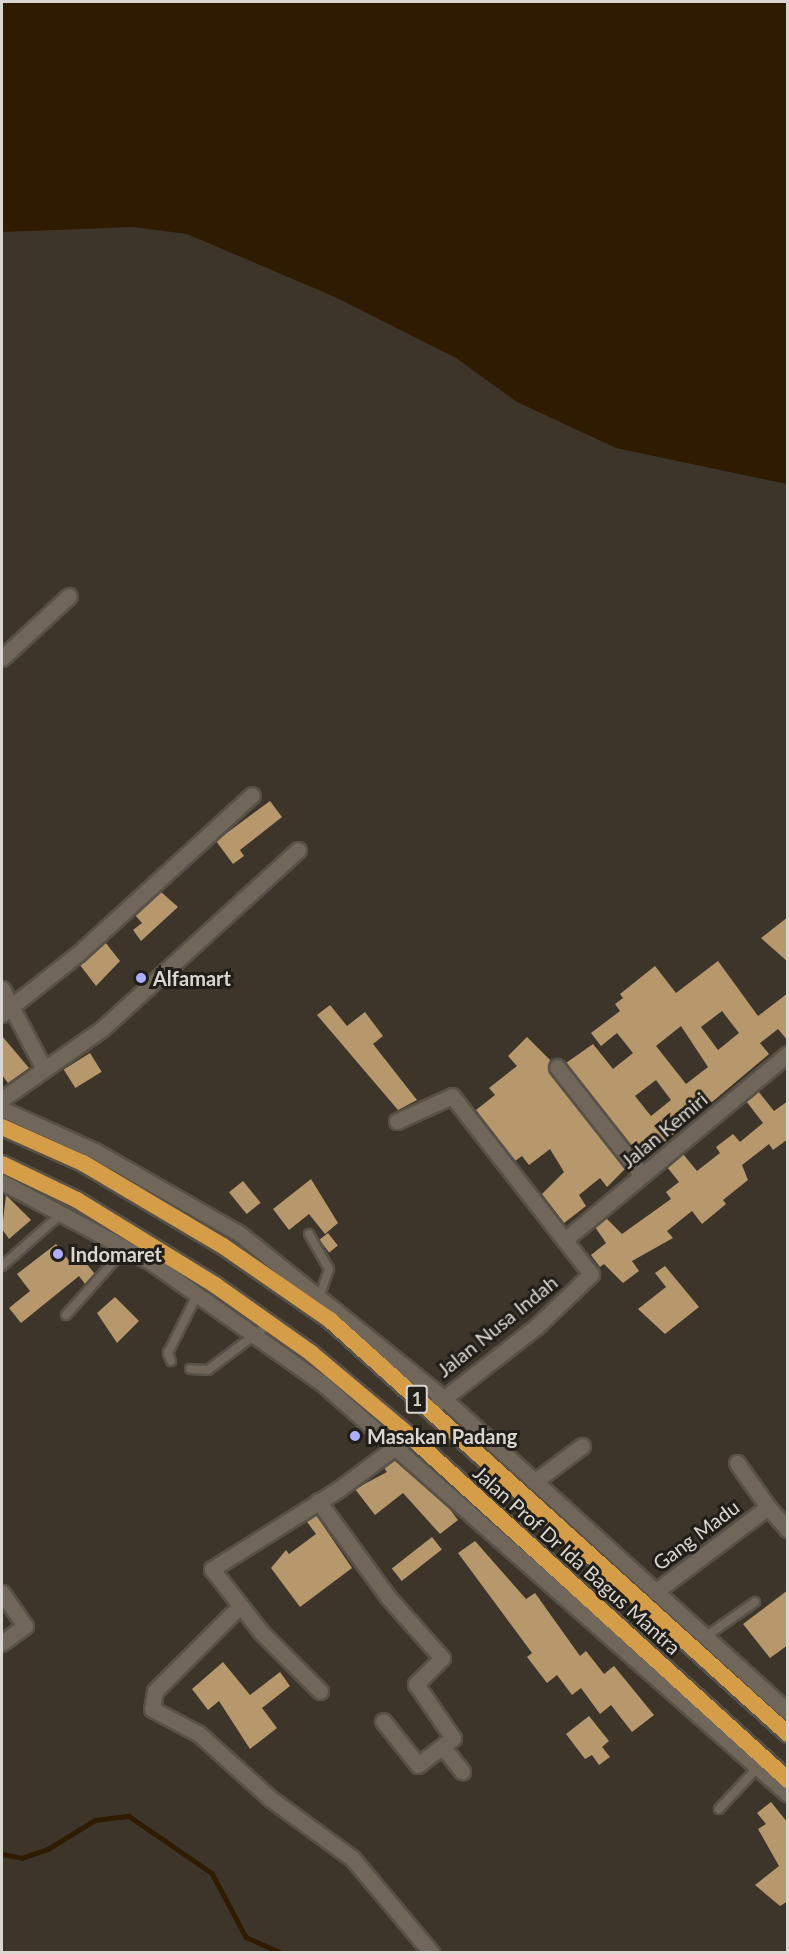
<!DOCTYPE html>
<html>
<head>
<meta charset="utf-8">
<style>
  body { margin:0 }
  #map { position:relative; width:789px; height:1954px; overflow:hidden; background:#3e352a; font-family:Lato,sans-serif }
  div>[style] { position:absolute }
  .water>* { inset:0; background:#2f1b00 }
  .stream>* { height:4.5px; margin:-2.25px; padding:0 2.25px; transform-origin:2.25px; border-radius:2.25px; background:#2f1b00 }
  .building>* { inset:0; background:#b7976c; transform-origin:0 0 }
  .roads { filter:drop-shadow(2px 0 #585147) drop-shadow(-2px 0 #585147) drop-shadow(0 2px #585147) drop-shadow(0 -2px #585147) }
  .service>* { height:8px; margin:-4px; padding:0 4px; transform-origin:4px; border-radius:4px; background:#70665a }
  .minor>* { height:15px; margin:-7.5px; padding:0 7.5px; transform-origin:7.5px; border-radius:7.5px; background:#70665a }
  .tertiary>* { height:15px; margin:-7.5px; padding:0 7.5px; transform-origin:7.5px; border-radius:7.5px; background:#70665a }
  .trunk>* { height:16px; margin:-8px; padding:0 8px; transform-origin:8px; border-radius:8px; background:#d69d48 }
  .dots>* { width:16px; height:16px; translate:-50% -50%; box-sizing:border-box; border:3px solid #211d18; border-radius:50% }
  span { translate:-50% -50%; white-space:nowrap; text-align:center; line-height:1.15; -webkit-text-stroke:6px #211d18; paint-order:stroke }
  .shield-label span { padding:2px 4px; background:#211d18; border:2px solid; border-radius:4px; -webkit-text-stroke-width:0 }
  .shield-label { font-size:18px; color:#dcd6d0; font-weight:700 }
  .poi-label { font-size:20px; color:#dcd6d0; font-weight:700 }
  .left { translate:0 -50%; text-align:left }
  .street-label { font-size:20px; color:#dcd6d0 }
  .frame { position:absolute; inset:0; border:3px solid #dcd6d0; pointer-events:none }
</style>
</head>
<body>
<div id="map">
  <div class="water">
    <i style="clip-path:polygon(2px 2px,787px 2px,787px 484px,616px 448px,517px 402px,456px 358px,335px 297px,187px 234px,133px 227px,2px 232px)"></i>
  </div>
  <div class="stream">
    <i style="left:2px;top:1854px;width:20px;rotate:11deg"></i>
    <i style="left:22px;top:1858px;width:28px;rotate:-19deg"></i>
    <i style="left:48px;top:1849px;width:55px;rotate:-31.7deg"></i>
    <i style="left:95px;top:1820px;width:34px;rotate:-7deg"></i>
    <i style="left:129px;top:1816px;width:101px;rotate:34.5deg"></i>
    <i style="left:212px;top:1873px;width:72px;rotate:62deg"></i>
    <i style="left:246px;top:1937px;width:36px;rotate:24deg"></i>
  </div>
  <div class="building">
    <i style="clip-path:polygon(270px 801px,282px 817px,240px 850px,244px 856px,233px 864px,216px 841px)"></i>
    <i style="clip-path:polygon(161px 892px,178px 907px,141px 941px,133px 930px,142px 923px,135px 915px)"></i>
    <i style="clip-path:polygon(788px 917px,788px 962px,761px 938px)"></i>
    <i style="clip-path:polygon(105px 942px,120px 961px,96px 986px,80px 965px)"></i>
    <i style="clip-path:polygon(evenodd,718px 961px,758px 1016px,788px 993px,788px 1041px,778px 1029px,760px 1043px,769px 1054px,643px 1160px,566px 1063px,593px 1044px,613px 1069px,633px 1053px,617px 1033px,601px 1046px,591px 1033px,620px 1011px,615px 1004px,623px 998px,620px 994px,655px 966px,676px 993px,718px 961px,722px 1011px,739px 1033px,718px 1050px,701px 1027px,722px 1011px,718px 961px,681px 1026px,708px 1067px,686px 1084px,656px 1046px,681px 1026px,718px 961px,656px 1080px,671px 1100px,651px 1116px,635px 1096px,656px 1080px)"></i>
    <i style="clip-path:polygon(330px 1005px,347px 1026px,365px 1012px,383px 1036px,373px 1044px,417px 1100px,398px 1110px,317px 1015px)"></i>
    <i style="clip-path:polygon(2px 1036px,29px 1068px,8px 1083px,2px 1075px)"></i>
    <i style="clip-path:polygon(527px 1037px,550px 1060px,549px 1073px,625px 1169px,607px 1187px,600px 1178px,579px 1195px,586px 1206px,564px 1223px,542px 1194px,564px 1172px,550px 1149px,529px 1165px,522px 1156px,515px 1161px,476px 1110px,495px 1095px,489px 1088px,517px 1066px,508px 1056px)"></i>
    <i style="left:90px;top:1053px;width:22px;height:31px;rotate:58deg"></i>
    <i style="clip-path:polygon(758px 1091px,774px 1111px,788px 1101px,788px 1139px,773px 1150px,769px 1144px,742px 1165px,748px 1180px,723px 1200px,726px 1204px,702px 1224px,692px 1211px,667px 1231px,673px 1238px,632px 1261px,639px 1271px,623px 1283px,604px 1264px,600px 1267px,591px 1255px,606px 1243px,595px 1227px,606px 1218px,622px 1234px,671px 1199px,666px 1192px,679px 1182px,667px 1167px,683px 1154px,697px 1171px,720px 1153px,716px 1147px,733px 1134px,740px 1142px,763px 1123px,746px 1101px)"></i>
    <i style="clip-path:polygon(311px 1179px,338px 1223px,325px 1234px,309px 1214px,289px 1230px,273px 1209px)"></i>
    <i style="left:243px;top:1181px;width:28px;height:18px;rotate:51deg"></i>
    <i style="clip-path:polygon(6px 1195px,31px 1220px,9px 1239px,2px 1229px)"></i>
    <i style="left:328px;top:1233px;width:16px;height:11px;rotate:52deg"></i>
    <i style="clip-path:polygon(56px 1244px,71px 1263px,80px 1256px,95px 1274px,85px 1284px,79px 1276px,21px 1323px,9px 1308px,30px 1291px,17px 1274px)"></i>
    <i style="clip-path:polygon(665px 1266px,699px 1307px,665px 1334px,638px 1309px,666px 1287px,655px 1273px)"></i>
    <i style="clip-path:polygon(115px 1297px,139px 1321px,117px 1343px,97px 1313px)"></i>
    <i style="clip-path:polygon(394px 1460px,449px 1508px,458px 1520px,440px 1534px,403px 1493px,375px 1515px,355px 1489px,387px 1472px,384px 1468px)"></i>
    <i style="clip-path:polygon(316px 1515px,352px 1568px,300px 1607px,271px 1568px,286px 1550px,289px 1554px,316px 1534px,307px 1522px)"></i>
    <i style="left:432px;top:1537px;width:16px;height:51px;rotate:52deg"></i>
    <i style="clip-path:polygon(475px 1541px,526px 1599px,535px 1593px,580px 1656px,586px 1651px,604px 1674px,614px 1666px,654px 1715px,632px 1732px,611px 1705px,600px 1714px,581px 1688px,572px 1695px,557px 1675px,547px 1683px,527px 1657px,532px 1653px,458px 1553px)"></i>
    <i style="clip-path:polygon(788px 1590px,788px 1645px,770px 1658px,743px 1624px)"></i>
    <i style="clip-path:polygon(223px 1662px,250px 1695px,280px 1672px,290px 1686px,262px 1708px,277px 1728px,250px 1749px,219px 1701px,208px 1710px,192px 1689px)"></i>
    <i style="clip-path:polygon(589px 1716px,609px 1741px,602px 1747px,610px 1757px,599px 1765px,592px 1755px,585px 1759px,566px 1734px)"></i>
    <i style="clip-path:polygon(771px 1802px,788px 1823px,788px 1901px,780px 1906px,755px 1885px,779px 1866px,758px 1829px,766px 1824px,757px 1813px)"></i>
  </div>
  <div class="roads">
    <div class="service">
      <i style="left:309px;top:1234px;width:40px;rotate:60.3deg"></i>
      <i style="left:329px;top:1269px;width:31px;rotate:109deg"></i>
      <i style="left:2px;top:1266px;width:79px;rotate:-41.4deg"></i>
      <i style="left:66px;top:1315px;width:90px;rotate:-48.2deg"></i>
      <i style="left:171px;top:1361px;width:9px;rotate:-111deg"></i>
      <i style="left:168px;top:1353px;width:67px;rotate:-63.4deg"></i>
      <i style="left:190px;top:1369px;width:18px;rotate:3deg"></i>
      <i style="left:208px;top:1370px;width:76px;rotate:-37deg"></i>
      <i style="left:705px;top:1637px;width:61px;rotate:-35deg"></i>
      <i style="left:719px;top:1809px;width:57px;rotate:-47.1deg"></i>
    </div>
    <div class="minor">
      <i style="left:2px;top:658px;width:91px;rotate:-42.8deg"></i>
      <i style="left:2px;top:989px;width:90px;rotate:62.3deg"></i>
      <i style="left:2px;top:1014px;width:98px;rotate:-38.4deg"></i>
      <i style="left:79px;top:953px;width:234px;rotate:-42.4deg"></i>
      <i style="left:557px;top:1067px;width:137px;rotate:51.8deg"></i>
      <i style="left:2px;top:1099px;width:123px;rotate:-35.1deg"></i>
      <i style="left:103px;top:1028px;width:264px;rotate:-42.4deg"></i>
      <i style="left:397px;top:1121px;width:60px;rotate:-24.4deg"></i>
      <i style="left:452px;top:1096px;width:226px;rotate:52deg"></i>
      <i style="left:591px;top:1274px;width:75px;rotate:136.1deg"></i>
      <i style="left:537px;top:1326px;width:137px;rotate:142.1deg"></i>
      <i style="left:567px;top:1238px;width:288px;rotate:-39.8deg"></i>
      <i style="left:737px;top:1463px;width:54px;rotate:54.8deg"></i>
      <i style="left:534px;top:1482px;width:60px;rotate:-36.9deg"></i>
      <i style="left:318px;top:1501px;width:119px;rotate:53.9deg"></i>
      <i style="left:388px;top:1597px;width:81px;rotate:48.5deg"></i>
      <i style="left:442px;top:1658px;width:37px;rotate:135deg"></i>
      <i style="left:416px;top:1684px;width:65px;rotate:55.6deg"></i>
      <i style="left:453px;top:1738px;width:44px;rotate:142.4deg"></i>
      <i style="left:418px;top:1765px;width:56px;rotate:-128.5deg"></i>
      <i style="left:655px;top:1592px;width:141px;rotate:-37deg"></i>
      <i style="left:768px;top:1507px;width:30px;rotate:49deg"></i>
      <i style="left:2px;top:1593px;width:40px;rotate:55.1deg"></i>
      <i style="left:25px;top:1626px;width:29px;rotate:144deg"></i>
      <i style="left:240px;top:1606px;width:120px;rotate:135deg"></i>
      <i style="left:155px;top:1691px;width:18px;rotate:99deg"></i>
      <i style="left:152px;top:1709px;width:53px;rotate:28deg"></i>
      <i style="left:199px;top:1734px;width:97px;rotate:42.1deg"></i>
      <i style="left:271px;top:1799px;width:100px;rotate:36.1deg"></i>
      <i style="left:352px;top:1858px;width:123px;rotate:50deg"></i>
      <i style="left:320px;top:1691px;width:83px;rotate:-135deg"></i>
      <i style="left:261px;top:1632px;width:80px;rotate:-127.9deg"></i>
      <i style="left:212px;top:1569px;width:150px;rotate:-32.2deg"></i>
      <i style="left:339px;top:1489px;width:89px;rotate:-36.7deg"></i>
      <i style="left:443px;top:1747px;width:31px;rotate:52deg"></i>
    </div>
    <div class="tertiary">
      <i style="left:2px;top:1109px;width:102px;rotate:24.3deg"></i>
      <i style="left:95px;top:1151px;width:167px;rotate:29.8deg"></i>
      <i style="left:240px;top:1234px;width:261px;rotate:38.9deg"></i>
      <i style="left:443px;top:1398px;width:466px;rotate:42.3deg"></i>
      <i style="left:2px;top:1182px;width:169px;rotate:28.2deg"></i>
      <i style="left:151px;top:1262px;width:209px;rotate:35.3deg"></i>
      <i style="left:322px;top:1383px;width:621px;rotate:41.41deg"></i>
    </div>
    <div class="trunk">
      <i style="left:2px;top:1127px;width:89px;rotate:24deg"></i>
      <i style="left:83px;top:1163px;width:163px;rotate:30.7deg"></i>
      <i style="left:223px;top:1246px;width:130px;rotate:34.7deg"></i>
      <i style="left:330px;top:1320px;width:617px;rotate:42.11deg"></i>
      <i style="left:2px;top:1164px;width:83px;rotate:25.6deg"></i>
      <i style="left:77px;top:1200px;width:162px;rotate:31.6deg"></i>
      <i style="left:215px;top:1285px;width:118px;rotate:35.3deg"></i>
      <i style="left:311px;top:1353px;width:129px;rotate:40deg"></i>
      <i style="left:410px;top:1436px;width:511px;rotate:42.3deg"></i>
    </div>
  </div>
  <div class="dots">
    <i style="left:141px;top:978px;background:#afaefa"></i>
    <i style="left:58px;top:1254px;background:#afaefa"></i>
    <i style="left:355px;top:1436px;background:#afaefa"></i>
  </div>
  <div class="shield-label">
    <span style="left:417px;top:1399px">1</span>
  </div>
  <div class="poi-label">
    <span class="left" style="left:153px;top:978px">Alfamart</span>
    <span class="left" style="left:70px;top:1254px">Indomaret</span>
    <span class="left" style="left:367px;top:1436px">Masakan Padang</span>
  </div>
  <div class="street-label">
    <span style="left:664px;top:1130px;rotate:-40deg">Jalan Kemiri</span>
    <span style="left:497px;top:1326px;rotate:-39deg">Jalan Nusa Indah</span>
    <span style="left:696px;top:1535px;rotate:-37deg">Gang Madu</span>
    <span style="left:577px;top:1560px;rotate:42deg">Jalan Prof Dr Ida Bagus Mantra</span>
  </div>
  <div class="frame"></div>
</div>
</body>
</html>
